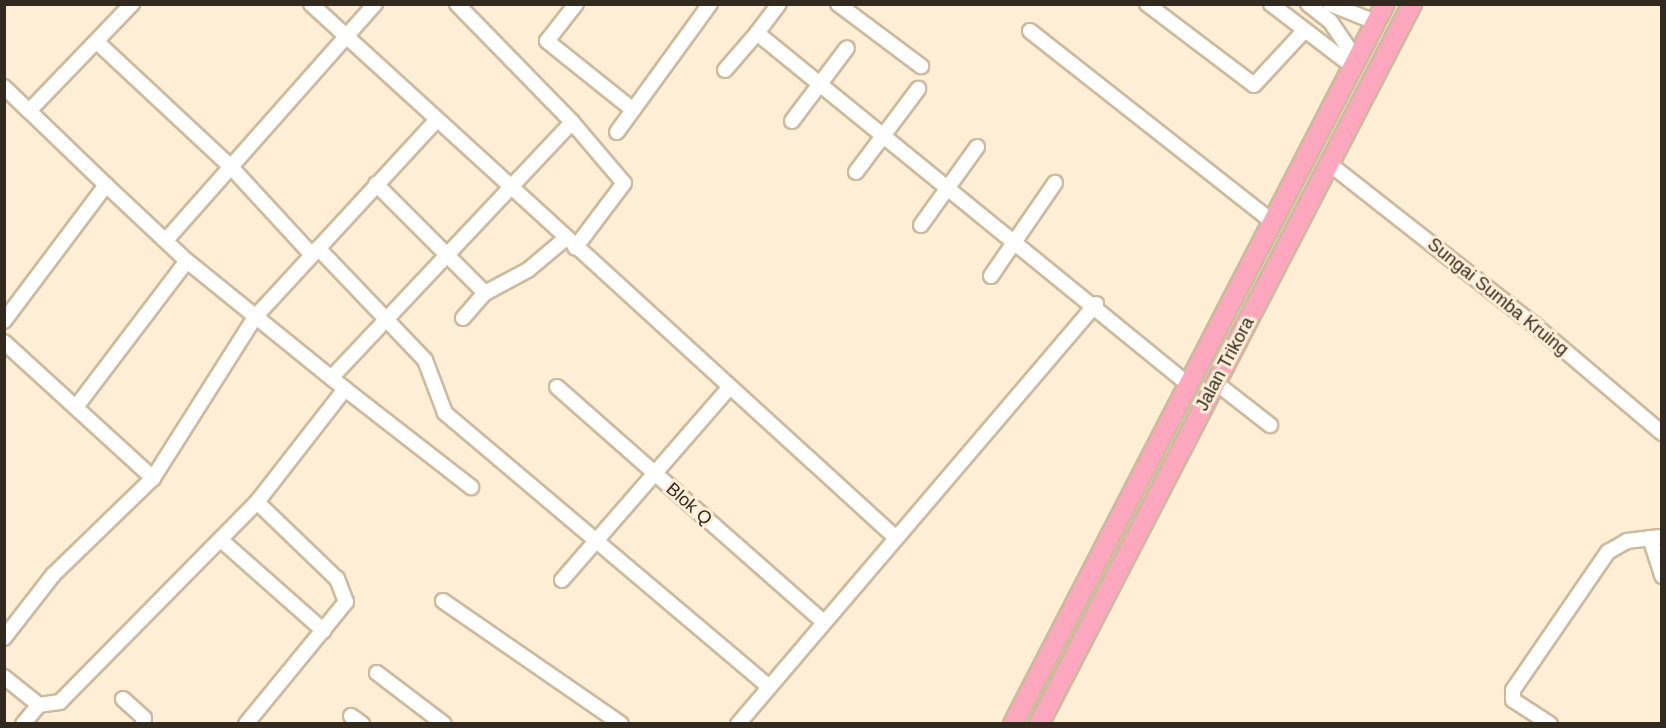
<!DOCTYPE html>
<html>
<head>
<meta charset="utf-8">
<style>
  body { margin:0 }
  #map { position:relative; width:1666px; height:728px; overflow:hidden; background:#feeed6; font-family:Arial,sans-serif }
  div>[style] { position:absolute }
  .roads { filter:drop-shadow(2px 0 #cdba9d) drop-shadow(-2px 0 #cdba9d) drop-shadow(0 2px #cdba9d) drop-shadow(0 -2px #cdba9d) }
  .minor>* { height:14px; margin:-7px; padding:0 7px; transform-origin:7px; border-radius:7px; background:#fff }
  .major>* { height:18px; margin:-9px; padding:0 9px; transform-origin:9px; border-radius:9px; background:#fca7be }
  span { translate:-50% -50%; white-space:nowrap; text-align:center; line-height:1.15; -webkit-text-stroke:6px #feeed6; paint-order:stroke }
  .street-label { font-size:18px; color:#322a1f }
  .frame { position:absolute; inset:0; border:6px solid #322a1f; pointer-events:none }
</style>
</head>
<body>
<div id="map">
  <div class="roads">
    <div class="minor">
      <i style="left:311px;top:4px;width:791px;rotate:42.39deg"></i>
      <i style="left:457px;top:4px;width:165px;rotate:45.7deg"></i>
      <i style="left:576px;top:4px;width:47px;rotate:128.1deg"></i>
      <i style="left:547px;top:41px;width:110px;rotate:38.7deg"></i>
      <i style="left:838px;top:4px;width:104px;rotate:36.8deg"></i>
      <i style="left:1147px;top:4px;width:134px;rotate:37.1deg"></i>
      <i style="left:1254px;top:85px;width:74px;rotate:-47.2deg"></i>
      <i style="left:1271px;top:4px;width:102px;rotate:37.4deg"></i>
      <i style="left:1308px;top:4px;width:28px;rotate:38deg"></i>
      <i style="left:1330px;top:21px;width:46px;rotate:55.6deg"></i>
      <i style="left:1330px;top:4px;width:48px;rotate:21.8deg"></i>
      <i style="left:1030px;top:31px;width:309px;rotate:38.2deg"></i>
      <i style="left:757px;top:33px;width:36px;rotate:-53deg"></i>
      <i style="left:98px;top:43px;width:182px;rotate:43deg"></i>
      <i style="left:231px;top:167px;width:118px;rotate:47.4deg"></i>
      <i style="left:725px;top:70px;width:49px;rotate:-49.1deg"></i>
      <i style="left:757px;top:33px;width:557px;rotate:39.17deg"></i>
      <i style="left:4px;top:87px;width:35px;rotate:44deg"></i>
      <i style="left:792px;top:121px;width:91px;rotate:-53deg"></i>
      <i style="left:617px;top:132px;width:158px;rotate:-54deg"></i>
      <i style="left:1331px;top:165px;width:262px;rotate:38.2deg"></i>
      <i style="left:1537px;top:327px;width:164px;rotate:40.3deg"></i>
      <i style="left:856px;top:172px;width:104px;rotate:-53.2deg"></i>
      <i style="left:376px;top:184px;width:154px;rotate:45deg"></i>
      <i style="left:106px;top:185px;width:107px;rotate:-136.1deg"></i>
      <i style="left:29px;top:111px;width:149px;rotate:-46.1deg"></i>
      <i style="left:921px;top:225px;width:96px;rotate:-54.3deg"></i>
      <i style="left:167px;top:239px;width:314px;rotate:-48.5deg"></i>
      <i style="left:318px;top:248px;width:155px;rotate:46.3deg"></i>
      <i style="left:425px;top:360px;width:57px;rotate:69.3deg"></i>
      <i style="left:445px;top:413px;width:422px;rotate:40.2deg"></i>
      <i style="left:991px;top:276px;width:113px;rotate:-55.5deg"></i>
      <i style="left:463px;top:318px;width:33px;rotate:-49deg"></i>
      <i style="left:485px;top:293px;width:49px;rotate:-28.1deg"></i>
      <i style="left:528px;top:270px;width:48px;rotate:-40deg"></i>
      <i style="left:4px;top:321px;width:170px;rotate:-53.1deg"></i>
      <i style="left:106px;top:185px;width:111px;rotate:43.2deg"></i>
      <i style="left:187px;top:261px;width:203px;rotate:39deg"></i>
      <i style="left:345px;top:389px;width:143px;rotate:127.9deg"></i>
      <i style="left:257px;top:502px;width:281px;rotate:134.6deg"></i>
      <i style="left:60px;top:702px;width:21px;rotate:172deg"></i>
      <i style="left:39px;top:705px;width:45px;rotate:-141.3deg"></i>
      <i style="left:4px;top:342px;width:202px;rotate:42.4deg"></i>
      <i style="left:332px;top:377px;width:350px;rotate:-46.7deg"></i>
      <i style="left:572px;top:122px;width:80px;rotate:49.6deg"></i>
      <i style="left:624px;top:183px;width:81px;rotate:127deg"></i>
      <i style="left:1215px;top:382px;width:70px;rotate:38deg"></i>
      <i style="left:557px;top:387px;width:354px;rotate:41.4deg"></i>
      <i style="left:345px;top:389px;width:160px;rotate:37.9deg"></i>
      <i style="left:76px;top:407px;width:183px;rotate:-52.8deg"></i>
      <i style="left:1662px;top:537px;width:12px;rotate:175deg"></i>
      <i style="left:1650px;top:538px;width:40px;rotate:72deg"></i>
      <i style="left:221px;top:540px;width:137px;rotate:41.5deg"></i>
      <i style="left:562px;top:580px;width:254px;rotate:-49deg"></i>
      <i style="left:443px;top:601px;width:216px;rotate:34.6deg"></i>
      <i style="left:4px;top:638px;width:80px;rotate:-52.1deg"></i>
      <i style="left:53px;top:575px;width:139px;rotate:-44.1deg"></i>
      <i style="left:153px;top:478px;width:191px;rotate:-57.6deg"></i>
      <i style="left:255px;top:317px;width:265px;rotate:-47.3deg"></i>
      <i style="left:377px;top:673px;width:84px;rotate:37.3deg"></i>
      <i style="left:123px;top:699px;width:28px;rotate:42deg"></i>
      <i style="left:144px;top:718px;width:6px;rotate:99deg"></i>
      <i style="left:351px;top:716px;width:14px;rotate:36deg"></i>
      <i style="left:23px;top:724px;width:25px;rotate:-50deg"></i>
      <i style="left:246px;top:724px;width:158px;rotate:-50.7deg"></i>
      <i style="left:346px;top:602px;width:25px;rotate:-111deg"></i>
      <i style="left:337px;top:579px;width:111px;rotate:-136.1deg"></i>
      <i style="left:738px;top:724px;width:552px;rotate:-49.56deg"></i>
      <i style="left:1550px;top:724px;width:44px;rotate:-147deg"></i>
      <i style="left:1513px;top:700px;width:10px;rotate:-90deg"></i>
      <i style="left:1513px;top:690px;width:168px;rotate:-55.5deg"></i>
      <i style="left:1608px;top:552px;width:22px;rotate:-30deg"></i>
      <i style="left:1627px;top:541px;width:23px;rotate:-7deg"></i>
    </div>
    <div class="major">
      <i style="left:1013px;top:724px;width:810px;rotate:-62.68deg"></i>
      <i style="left:1039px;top:724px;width:811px;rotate:-62.61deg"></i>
    </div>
  </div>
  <div class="street-label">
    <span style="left:1498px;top:297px;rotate:39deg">Sungai Sumba Kruing</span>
    <span style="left:1225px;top:364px;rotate:-62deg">Jalan Trikora</span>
    <span style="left:689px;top:504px;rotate:41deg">Blok Q</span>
  </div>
  <div class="frame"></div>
</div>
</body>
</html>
